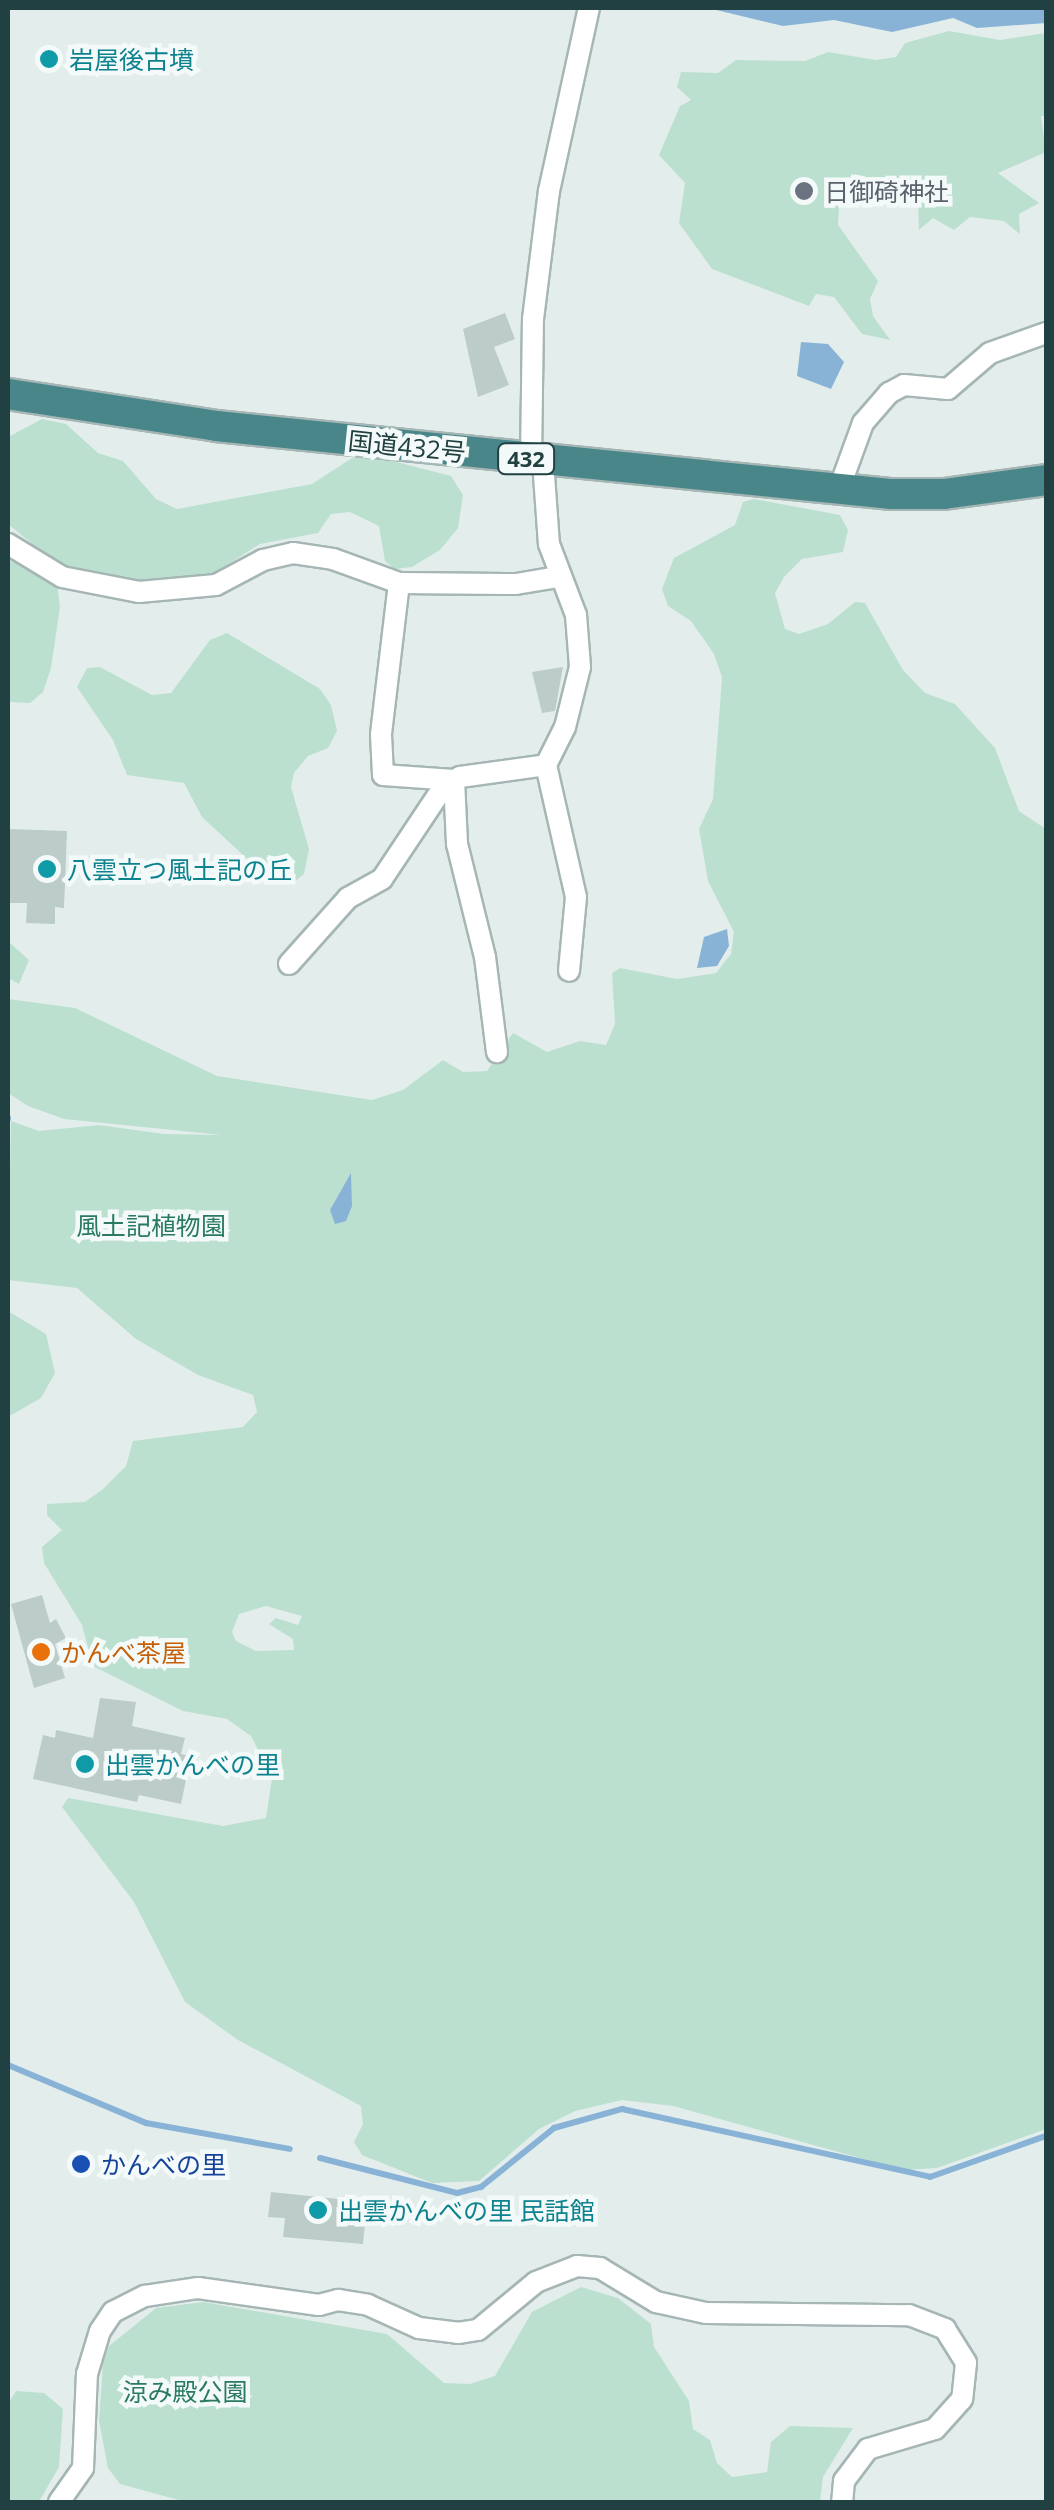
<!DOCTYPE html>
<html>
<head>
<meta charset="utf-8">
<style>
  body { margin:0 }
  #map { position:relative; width:1054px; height:2510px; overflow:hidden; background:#e3eeec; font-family:"Open Sans","Noto Sans JP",sans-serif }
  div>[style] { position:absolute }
  .green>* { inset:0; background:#bbe0d0 }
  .water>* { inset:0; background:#88b3d6 }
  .stream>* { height:6px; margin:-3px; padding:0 3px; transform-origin:3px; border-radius:3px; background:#88b3d6 }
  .building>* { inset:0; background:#bbccc9 }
  .roads { filter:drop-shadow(2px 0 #a5b6b5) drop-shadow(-2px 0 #a5b6b5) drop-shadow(0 2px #a5b6b5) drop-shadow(0 -2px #a5b6b5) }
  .minor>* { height:20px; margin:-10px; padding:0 10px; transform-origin:10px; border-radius:10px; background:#fff }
  .trunk>* { height:30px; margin:-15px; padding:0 15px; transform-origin:15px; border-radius:15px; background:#48868a }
  .dots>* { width:28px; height:28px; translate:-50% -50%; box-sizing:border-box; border:5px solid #f4faf9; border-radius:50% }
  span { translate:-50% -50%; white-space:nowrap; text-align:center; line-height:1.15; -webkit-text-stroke:9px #f4faf9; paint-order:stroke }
  .shield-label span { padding:2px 8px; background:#f4faf9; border:2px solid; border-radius:8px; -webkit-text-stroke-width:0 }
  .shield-label { font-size:22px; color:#214041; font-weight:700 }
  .culture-label { font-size:25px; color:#0d838f }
  .left { translate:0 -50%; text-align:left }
  .worship-label { font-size:25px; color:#5b616d }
  .street-label { font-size:25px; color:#214041 }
  .park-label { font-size:25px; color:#297a61 }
  .food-label { font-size:25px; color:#c56008 }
  .transit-label { font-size:25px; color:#164399 }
  .frame { position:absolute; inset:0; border:10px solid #214041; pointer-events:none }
</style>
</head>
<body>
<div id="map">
  <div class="green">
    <i style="clip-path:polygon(949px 31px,1000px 40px,1046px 33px,1046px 116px,1041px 116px,1046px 152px,998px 173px,1039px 203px,1019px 214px,1020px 234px,1004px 221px,970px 217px,954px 230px,933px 218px,919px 230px,918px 195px,908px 192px,909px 179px,897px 178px,893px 206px,866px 190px,840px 191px,838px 225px,878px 281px,870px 299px,873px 316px,890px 340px,862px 334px,834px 297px,816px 294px,809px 306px,712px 269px,679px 223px,685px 183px,659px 155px,680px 106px,691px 100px,677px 87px,681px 72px,718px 73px,736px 60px,805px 61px,828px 52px,876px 60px,896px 57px,905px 43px)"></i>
    <i style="clip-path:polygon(42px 419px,66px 424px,98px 453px,123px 461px,156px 499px,177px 509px,312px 484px,352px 458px,373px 456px,451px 476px,463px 495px,458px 528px,440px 550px,412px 567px,395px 569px,385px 561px,379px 526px,350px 512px,331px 514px,318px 533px,260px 544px,208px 577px,125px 584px,92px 576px,54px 562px,8px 524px,8px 437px)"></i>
    <i style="clip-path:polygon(evenodd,754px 499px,840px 515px,848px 530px,843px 552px,802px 559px,784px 577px,775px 593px,785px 629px,799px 634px,828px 624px,855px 602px,865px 603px,903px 670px,925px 693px,955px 704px,995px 748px,1019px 811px,1046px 829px,1046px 2129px,937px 2168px,903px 2170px,673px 2106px,622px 2100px,575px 2111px,539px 2129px,479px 2181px,432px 2183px,362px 2155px,354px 2142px,363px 2124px,361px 2106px,238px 2040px,185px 2002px,134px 1902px,62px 1807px,68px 1798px,223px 1826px,266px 1818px,272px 1778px,251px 1736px,227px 1719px,183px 1711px,93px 1666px,82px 1625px,44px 1563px,42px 1547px,62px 1530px,47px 1515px,47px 1504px,85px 1502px,103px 1489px,126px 1466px,133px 1441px,243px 1427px,257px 1412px,253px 1395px,198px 1375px,136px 1339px,77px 1288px,8px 1280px,11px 1121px,39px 1131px,99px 1125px,164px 1134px,222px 1135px,64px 1119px,28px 1106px,8px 1093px,8px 999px,75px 1008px,217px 1076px,372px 1100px,403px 1090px,443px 1060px,463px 1072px,487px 1071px,513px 1033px,547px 1052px,580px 1041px,606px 1045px,615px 1024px,612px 973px,620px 968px,677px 979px,716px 973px,731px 954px,734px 932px,708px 881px,699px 829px,713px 799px,722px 677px,714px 654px,691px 621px,668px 606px,662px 589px,674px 558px,735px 525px,743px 502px,754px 499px,266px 1606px,302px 1616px,298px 1625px,276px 1618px,269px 1624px,293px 1639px,294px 1650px,256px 1651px,236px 1641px,232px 1632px,239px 1614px,266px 1606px)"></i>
    <i style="clip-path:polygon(8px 561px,28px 563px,57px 584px,60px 607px,51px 668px,43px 692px,30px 703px,8px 702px)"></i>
    <i style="clip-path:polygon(227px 633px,320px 689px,331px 705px,337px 731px,328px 748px,308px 756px,294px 773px,291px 787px,309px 849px,304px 874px,290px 885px,256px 867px,202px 817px,184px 783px,127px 775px,113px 740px,77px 687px,87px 668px,100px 667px,152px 695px,171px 693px,210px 640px)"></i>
    <i style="clip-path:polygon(9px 942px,29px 960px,19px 984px,8px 978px)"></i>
    <i style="clip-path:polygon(8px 1311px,46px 1334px,55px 1373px,41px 1398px,8px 1417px)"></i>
    <i style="clip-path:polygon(581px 2287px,618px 2298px,651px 2324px,654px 2347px,689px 2401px,693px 2429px,710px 2440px,717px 2463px,732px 2477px,767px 2472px,771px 2442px,790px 2426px,853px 2428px,823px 2477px,820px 2502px,186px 2502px,120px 2484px,108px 2468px,99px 2421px,103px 2364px,109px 2346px,156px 2308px,203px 2302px,387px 2334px,444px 2383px,470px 2384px,495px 2376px,532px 2312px)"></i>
    <i style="clip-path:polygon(16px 2391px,44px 2393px,63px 2409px,59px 2467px,40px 2500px,29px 2502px,8px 2502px,8px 2404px)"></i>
  </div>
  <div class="water">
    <i style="clip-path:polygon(708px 8px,1046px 8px,1046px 23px,977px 28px,953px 18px,892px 32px,834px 20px,783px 26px)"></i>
    <i style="clip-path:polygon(801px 342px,828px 344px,844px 362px,831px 389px,797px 376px)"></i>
    <i style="clip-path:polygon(727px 929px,729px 946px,717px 966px,697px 968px,704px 937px)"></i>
    <i style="clip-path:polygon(351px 1173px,352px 1206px,346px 1221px,335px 1224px,330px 1210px)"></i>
  </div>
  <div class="stream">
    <i style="left:8px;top:1118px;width:1px;rotate:90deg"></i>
    <i style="left:8px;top:2065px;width:150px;rotate:22.8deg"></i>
    <i style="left:146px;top:2123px;width:146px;rotate:10.2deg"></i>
    <i style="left:320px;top:2158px;width:141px;rotate:14.3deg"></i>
    <i style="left:457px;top:2193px;width:25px;rotate:-14deg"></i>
    <i style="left:481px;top:2187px;width:94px;rotate:-38.9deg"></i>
    <i style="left:554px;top:2128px;width:71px;rotate:-15.6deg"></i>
    <i style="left:622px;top:2109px;width:315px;rotate:12.4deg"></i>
    <i style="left:930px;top:2177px;width:123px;rotate:-19.5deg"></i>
  </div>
  <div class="building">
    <i style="clip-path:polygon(505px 313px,515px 339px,494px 347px,509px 385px,478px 397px,463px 329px)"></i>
    <i style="clip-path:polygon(563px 667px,555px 711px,542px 713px,532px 672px)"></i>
    <i style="clip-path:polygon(8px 829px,67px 831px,64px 908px,55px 907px,55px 924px,26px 923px,27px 903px,8px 903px)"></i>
    <i style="clip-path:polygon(42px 1595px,50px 1623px,56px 1619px,66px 1638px,55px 1644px,65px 1678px,34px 1688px,11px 1604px)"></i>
    <i style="clip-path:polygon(100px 1698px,136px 1702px,132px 1726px,185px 1738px,181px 1754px,191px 1756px,181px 1804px,139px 1795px,137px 1802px,33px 1779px,43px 1735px,55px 1738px,56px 1730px,93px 1738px)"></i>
    <i style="clip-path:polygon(271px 2192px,367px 2202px,363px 2244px,283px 2237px,285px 2218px,268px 2217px)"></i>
  </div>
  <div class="roads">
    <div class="minor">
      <i style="left:531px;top:460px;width:141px;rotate:-89.2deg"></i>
      <i style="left:533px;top:319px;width:129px;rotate:-82.9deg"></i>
      <i style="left:549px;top:191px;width:187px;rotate:-77.7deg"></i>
      <i style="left:543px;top:461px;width:83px;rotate:85.9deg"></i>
      <i style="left:549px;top:544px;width:76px;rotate:69.2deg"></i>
      <i style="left:576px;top:615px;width:52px;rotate:85.6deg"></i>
      <i style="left:580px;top:667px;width:62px;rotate:104deg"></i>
      <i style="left:565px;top:727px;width:42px;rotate:116.6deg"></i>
      <i style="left:546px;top:765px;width:135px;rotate:77.2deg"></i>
      <i style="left:576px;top:897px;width:74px;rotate:95.4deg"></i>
      <i style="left:839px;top:489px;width:70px;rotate:-70deg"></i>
      <i style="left:863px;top:423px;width:40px;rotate:-49deg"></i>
      <i style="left:889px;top:393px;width:17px;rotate:-28deg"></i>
      <i style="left:904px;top:385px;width:44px;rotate:5.2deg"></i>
      <i style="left:948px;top:389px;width:55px;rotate:-40.6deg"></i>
      <i style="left:990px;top:353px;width:59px;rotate:-19.7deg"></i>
      <i style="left:8px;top:544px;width:63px;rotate:31.4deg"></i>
      <i style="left:62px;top:577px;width:78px;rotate:11deg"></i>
      <i style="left:139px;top:592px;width:77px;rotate:-5.2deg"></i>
      <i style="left:216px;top:585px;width:53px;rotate:-28deg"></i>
      <i style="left:263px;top:560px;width:31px;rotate:-13deg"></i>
      <i style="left:293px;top:553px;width:40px;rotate:8.5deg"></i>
      <i style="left:333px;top:559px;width:70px;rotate:20deg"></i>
      <i style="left:399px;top:583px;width:117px;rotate:0.5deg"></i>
      <i style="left:516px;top:584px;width:43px;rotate:-9.5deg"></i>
      <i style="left:399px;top:583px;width:153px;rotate:96.8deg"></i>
      <i style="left:381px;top:735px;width:40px;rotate:87.1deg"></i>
      <i style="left:383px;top:775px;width:71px;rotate:4deg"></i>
      <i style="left:454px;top:780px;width:64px;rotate:87.3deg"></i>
      <i style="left:457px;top:844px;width:116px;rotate:76.1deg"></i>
      <i style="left:485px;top:957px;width:96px;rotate:82.8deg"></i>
      <i style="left:289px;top:964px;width:89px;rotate:-48.2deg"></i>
      <i style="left:348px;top:898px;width:39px;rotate:-29deg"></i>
      <i style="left:382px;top:879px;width:112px;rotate:-56.3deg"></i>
      <i style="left:444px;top:786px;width:18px;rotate:-29deg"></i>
      <i style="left:460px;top:777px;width:87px;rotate:-7.9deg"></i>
      <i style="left:59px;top:2502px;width:42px;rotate:-54.8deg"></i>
      <i style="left:83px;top:2468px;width:94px;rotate:-87.6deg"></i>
      <i style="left:87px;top:2374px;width:45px;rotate:-73.2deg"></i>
      <i style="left:100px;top:2331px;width:23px;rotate:-56deg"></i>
      <i style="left:113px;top:2312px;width:36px;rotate:-27deg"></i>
      <i style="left:145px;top:2296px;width:54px;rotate:-8.6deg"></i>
      <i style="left:198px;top:2288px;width:122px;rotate:8deg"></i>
      <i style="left:319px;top:2305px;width:20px;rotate:-15deg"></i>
      <i style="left:338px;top:2300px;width:30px;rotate:9deg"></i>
      <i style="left:368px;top:2305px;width:56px;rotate:24.3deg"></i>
      <i style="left:419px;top:2328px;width:39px;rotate:7deg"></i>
      <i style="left:458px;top:2333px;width:20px;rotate:-9deg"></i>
      <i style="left:478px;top:2330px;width:75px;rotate:-39.6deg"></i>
      <i style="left:536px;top:2282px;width:44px;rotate:-21.3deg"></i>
      <i style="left:577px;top:2266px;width:23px;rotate:5deg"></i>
      <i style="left:600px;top:2268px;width:66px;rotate:31.3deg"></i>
      <i style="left:656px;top:2302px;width:51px;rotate:12.4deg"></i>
      <i style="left:706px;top:2313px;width:203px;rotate:0.6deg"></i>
      <i style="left:909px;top:2315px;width:39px;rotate:21deg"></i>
      <i style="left:945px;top:2329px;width:40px;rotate:58deg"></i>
      <i style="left:966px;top:2363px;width:36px;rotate:96deg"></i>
      <i style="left:962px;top:2399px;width:40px;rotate:132deg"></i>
      <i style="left:935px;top:2429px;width:70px;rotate:163.4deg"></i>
      <i style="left:868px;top:2449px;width:40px;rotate:127deg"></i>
      <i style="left:844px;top:2481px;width:21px;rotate:95deg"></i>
    </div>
    <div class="trunk">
      <i style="left:8px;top:394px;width:210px;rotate:8.7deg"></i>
      <i style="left:216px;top:426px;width:677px;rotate:5.76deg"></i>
      <i style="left:890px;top:494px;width:54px"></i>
      <i style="left:944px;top:494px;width:103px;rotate:-7.8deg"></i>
    </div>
  </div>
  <div class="dots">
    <i style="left:49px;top:59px;background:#0f9aa8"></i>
    <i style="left:804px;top:191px;background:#6b7280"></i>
    <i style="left:47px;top:869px;background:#0f9aa8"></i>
    <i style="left:41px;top:1652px;background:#e8710a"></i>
    <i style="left:85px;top:1764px;background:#0f9aa8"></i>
    <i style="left:81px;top:2164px;background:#1a4fb4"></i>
    <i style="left:318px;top:2210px;background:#0f9aa8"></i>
  </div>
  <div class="shield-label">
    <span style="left:526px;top:459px">432</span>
  </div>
  <div class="culture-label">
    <span class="left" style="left:69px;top:59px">岩屋後古墳</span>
    <span class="left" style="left:67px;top:869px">八雲立つ風土記の丘</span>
    <span class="left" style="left:105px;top:1764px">出雲かんべの里</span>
    <span class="left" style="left:338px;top:2210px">出雲かんべの里 民話館</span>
  </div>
  <div class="worship-label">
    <span class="left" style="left:824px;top:191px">日御碕神社</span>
  </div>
  <div class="street-label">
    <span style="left:407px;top:446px;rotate:6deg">国道432号</span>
  </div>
  <div class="park-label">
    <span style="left:151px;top:1225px">風土記植物園</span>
    <span style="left:185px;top:2391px">涼み殿公園</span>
  </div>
  <div class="food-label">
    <span class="left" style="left:61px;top:1652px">かんべ茶屋</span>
  </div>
  <div class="transit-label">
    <span class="left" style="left:101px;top:2164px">かんべの里</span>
  </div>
  <div class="frame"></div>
</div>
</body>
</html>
